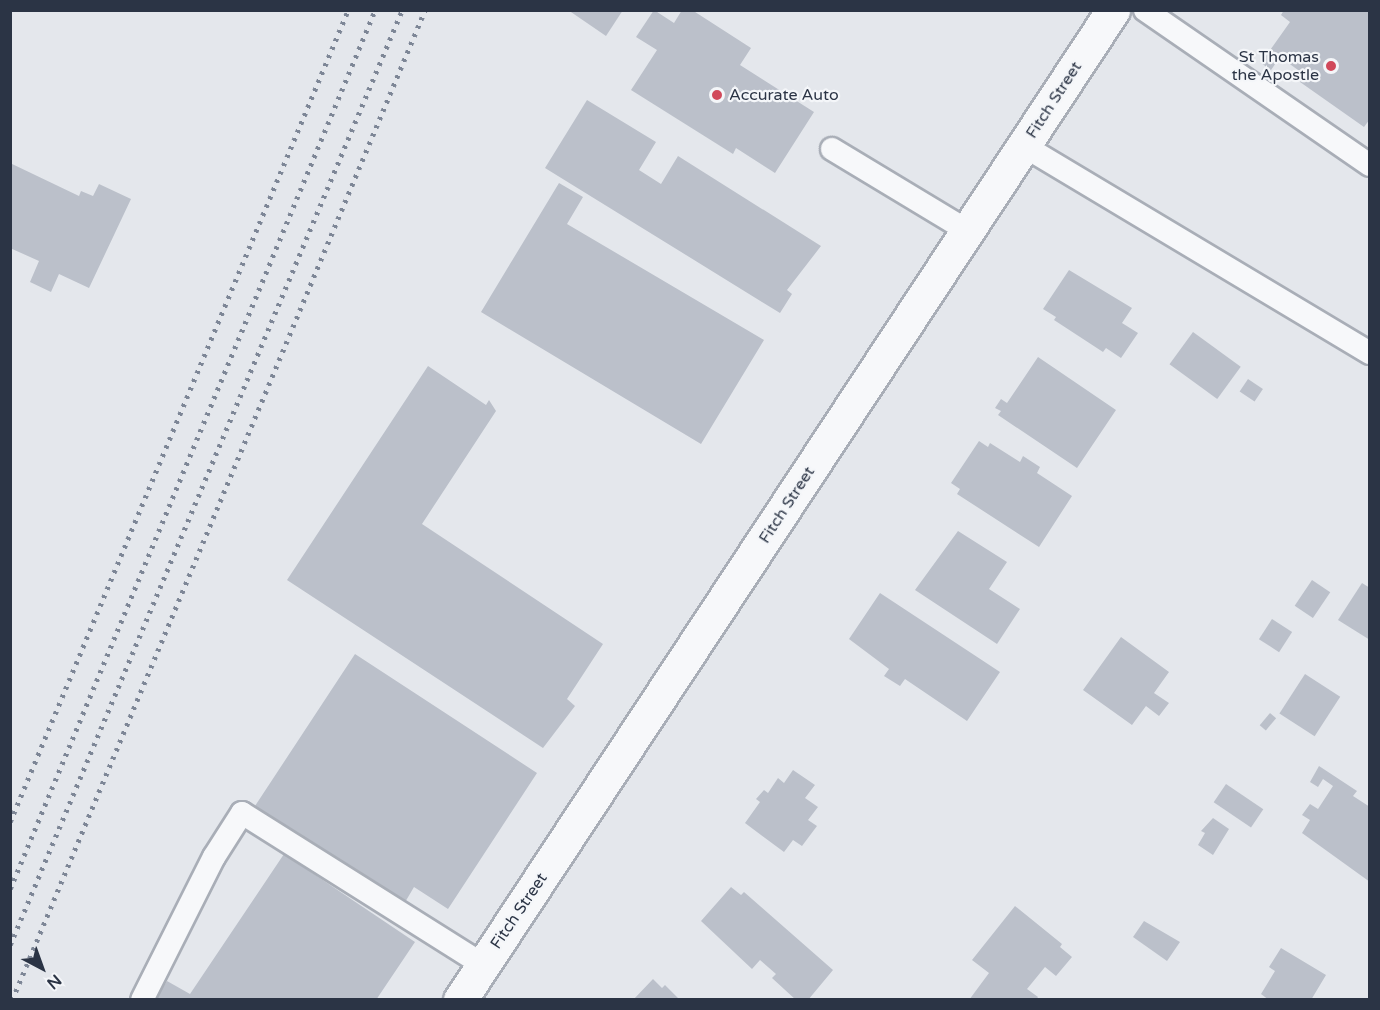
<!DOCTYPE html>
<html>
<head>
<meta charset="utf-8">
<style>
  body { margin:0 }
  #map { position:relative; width:1380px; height:1010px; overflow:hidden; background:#e4e7ec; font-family:"Varela Round",sans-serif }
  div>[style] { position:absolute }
  .building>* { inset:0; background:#bbc0ca; transform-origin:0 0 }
  .roads { filter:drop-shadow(2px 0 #a9aeb7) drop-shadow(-2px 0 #a9aeb7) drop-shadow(0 2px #a9aeb7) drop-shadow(0 -2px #a9aeb7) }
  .lane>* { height:22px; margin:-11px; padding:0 11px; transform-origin:11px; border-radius:11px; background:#f7f8fa }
  .street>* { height:33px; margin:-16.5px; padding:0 16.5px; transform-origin:16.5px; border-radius:16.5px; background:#f7f8fa }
  .rail>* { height:4.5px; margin-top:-2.25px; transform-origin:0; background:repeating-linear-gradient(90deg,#7d8696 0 3px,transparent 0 9px) }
  .dots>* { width:16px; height:16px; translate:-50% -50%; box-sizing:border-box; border:3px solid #f4f6f9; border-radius:50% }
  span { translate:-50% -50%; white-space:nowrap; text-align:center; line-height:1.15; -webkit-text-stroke:4.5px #f4f6f9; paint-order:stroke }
  .poi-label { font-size:16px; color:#2b3445 }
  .right { translate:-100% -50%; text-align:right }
  .left { translate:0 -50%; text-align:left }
  .street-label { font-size:16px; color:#2b3445 }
  .frame { position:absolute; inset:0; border:12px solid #2b3445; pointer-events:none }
  .north { position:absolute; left:12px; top:938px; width:60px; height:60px; -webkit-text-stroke:4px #f4f6f9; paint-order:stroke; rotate:139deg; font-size:16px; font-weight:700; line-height:24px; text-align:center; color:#2b3445 }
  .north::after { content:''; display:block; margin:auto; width:21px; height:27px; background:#2b3445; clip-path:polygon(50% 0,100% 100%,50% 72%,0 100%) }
</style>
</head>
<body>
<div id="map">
  <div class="building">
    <i style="clip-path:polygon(568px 10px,623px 10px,606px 36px)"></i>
    <i style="clip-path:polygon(654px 10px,674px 23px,682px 10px,692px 10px,751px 48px,740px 65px,814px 112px,775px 173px,736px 148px,733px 154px,631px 90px,657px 50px,636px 37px)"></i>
    <i style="clip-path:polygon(1284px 10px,1370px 10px,1370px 119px,1364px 127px,1300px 82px,1305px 75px,1280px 57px,1271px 70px,1261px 63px,1290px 22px,1281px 15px)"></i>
    <i style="clip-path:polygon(587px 100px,656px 142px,639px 170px,661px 184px,678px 156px,821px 246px,787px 290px,792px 294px,780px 313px,545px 168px)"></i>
    <i style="clip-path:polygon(10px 163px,79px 196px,81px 191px,93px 196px,99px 184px,131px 199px,89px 288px,59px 274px,51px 292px,30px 282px,39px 261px,10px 248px)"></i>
    <i style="clip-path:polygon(559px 183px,583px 197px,567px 224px,764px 340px,701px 444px,481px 312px)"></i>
    <i style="clip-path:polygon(1069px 270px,1132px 308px,1122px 323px,1138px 333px,1121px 358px,1106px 348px,1103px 352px,1054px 320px,1056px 317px,1043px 309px)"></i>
    <i style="left:1193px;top:332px;width:59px;height:40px;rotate:36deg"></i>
    <i style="clip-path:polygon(1038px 357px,1116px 410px,1077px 468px,998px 415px,1001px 411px,995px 408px,1001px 399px,1007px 403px)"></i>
    <i style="clip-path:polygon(428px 366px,486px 405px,489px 400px,496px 411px,422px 524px,603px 644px,567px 699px,575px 706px,543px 748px,287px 580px)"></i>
    <i style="left:1248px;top:379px;width:18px;height:15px;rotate:34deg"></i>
    <i style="clip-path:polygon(979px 441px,988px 447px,990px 443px,1020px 462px,1023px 456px,1040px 467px,1037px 473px,1072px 496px,1039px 547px,957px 494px,960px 489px,951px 483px)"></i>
    <i style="clip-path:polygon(958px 531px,1007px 562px,989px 589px,1020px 609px,997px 644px,915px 590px)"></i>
    <i style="left:1312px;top:580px;width:22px;height:31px;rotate:34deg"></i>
    <i style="clip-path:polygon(1362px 583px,1370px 588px,1370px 640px,1338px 620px)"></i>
    <i style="clip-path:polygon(880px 593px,1000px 672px,967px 721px,905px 679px,900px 686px,884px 676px,889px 669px,849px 639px)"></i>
    <i style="left:1272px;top:619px;width:24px;height:24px;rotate:33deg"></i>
    <i style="clip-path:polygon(1121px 637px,1169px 672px,1154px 693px,1169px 703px,1159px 716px,1146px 706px,1132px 725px,1083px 690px)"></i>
    <i style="clip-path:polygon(355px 654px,537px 773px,448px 909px,414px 887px,404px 904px,255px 806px)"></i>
    <i style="left:1305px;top:674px;width:42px;height:47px;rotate:33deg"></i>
    <i style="left:1270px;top:713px;width:8px;height:16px;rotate:40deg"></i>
    <i style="clip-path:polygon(1319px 766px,1357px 791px,1353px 796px,1370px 807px,1370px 882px,1302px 833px,1310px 820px,1302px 815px,1310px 804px,1318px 809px,1333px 786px,1323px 779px,1318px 787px,1310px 782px)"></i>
    <i style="clip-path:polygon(793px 770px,815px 785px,805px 798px,818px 807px,808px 820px,817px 826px,802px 846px,793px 840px,784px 852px,745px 823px,760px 802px,756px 799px,764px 790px,768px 793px,778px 778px,784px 783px)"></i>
    <i style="left:1226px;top:784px;width:45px;height:22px;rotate:34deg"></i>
    <i style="clip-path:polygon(1213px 818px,1229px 829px,1213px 855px,1198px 845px,1205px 833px,1201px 831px)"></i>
    <i style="clip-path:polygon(284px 854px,415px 942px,376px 1000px,156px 998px,167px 981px,190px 994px)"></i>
    <i style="clip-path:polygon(731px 887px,741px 895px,744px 892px,833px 970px,808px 1000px,796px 1000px,772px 978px,776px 974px,760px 960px,752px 969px,701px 921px)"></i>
    <i style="clip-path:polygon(1015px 906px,1062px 944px,1060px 947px,1072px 957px,1056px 976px,1045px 967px,1027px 989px,1038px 997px,1036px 1000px,969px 1000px,989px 973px,972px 960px)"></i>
    <i style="clip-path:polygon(1144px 921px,1180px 942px,1167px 961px,1133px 937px)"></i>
    <i style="clip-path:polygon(1281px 948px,1326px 975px,1311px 1000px,1269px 1000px,1261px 994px,1275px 971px,1269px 967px)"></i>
    <i style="clip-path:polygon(653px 979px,662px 988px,665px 985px,680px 1000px,633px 1000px)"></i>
  </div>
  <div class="roads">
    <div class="lane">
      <i style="left:1145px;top:10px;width:273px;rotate:34.6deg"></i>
      <i style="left:1024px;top:146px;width:403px;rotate:30.9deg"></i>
      <i style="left:832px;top:149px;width:159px;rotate:31.1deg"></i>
      <i style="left:142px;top:1000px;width:160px;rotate:-63.3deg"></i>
      <i style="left:214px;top:857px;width:52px;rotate:-57.5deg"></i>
      <i style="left:242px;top:813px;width:285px;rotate:32.2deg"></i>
    </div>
    <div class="street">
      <i style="left:460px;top:1000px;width:1186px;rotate:-56.59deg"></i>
    </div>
  </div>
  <div class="rail">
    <i style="left:10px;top:822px;width:880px;rotate:-67.4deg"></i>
    <i style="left:10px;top:889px;width:952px;rotate:-67.45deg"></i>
    <i style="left:10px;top:945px;width:1014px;rotate:-67.25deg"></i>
    <i style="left:12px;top:1000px;width:1073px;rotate:-67.36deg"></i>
  </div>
  <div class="dots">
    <i style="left:1331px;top:66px;background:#d1495b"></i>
    <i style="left:717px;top:95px;background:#d1495b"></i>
  </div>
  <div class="poi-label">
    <span class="right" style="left:1319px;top:66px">St Thomas<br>the Apostle</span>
    <span class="left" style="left:729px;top:95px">Accurate Auto</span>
  </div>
  <div class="street-label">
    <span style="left:1054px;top:100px;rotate:-57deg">Fitch Street</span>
    <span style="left:787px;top:505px;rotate:-57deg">Fitch Street</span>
    <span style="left:519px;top:911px;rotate:-56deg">Fitch Street</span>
  </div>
  <div class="frame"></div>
  <div class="north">N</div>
</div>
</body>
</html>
